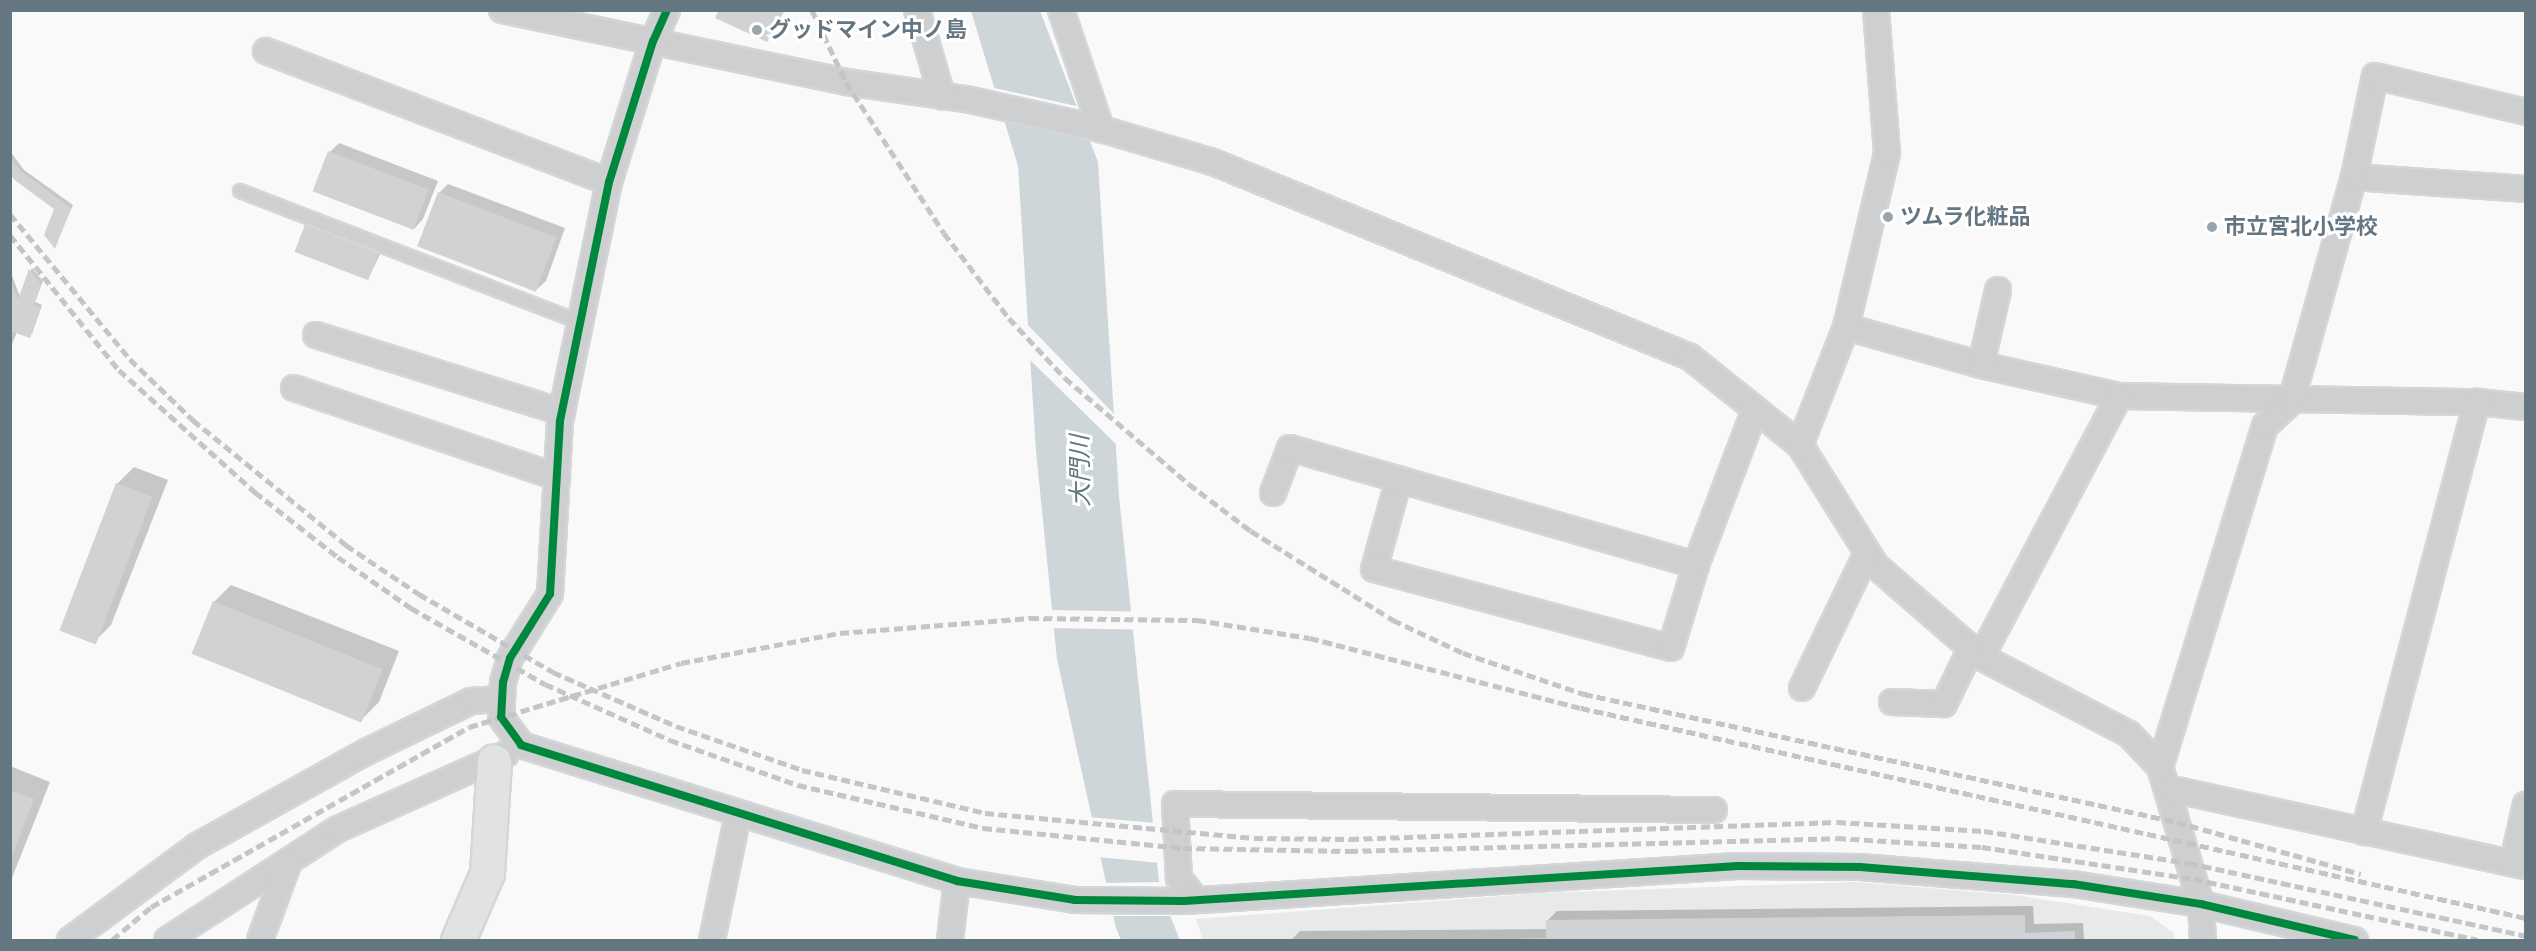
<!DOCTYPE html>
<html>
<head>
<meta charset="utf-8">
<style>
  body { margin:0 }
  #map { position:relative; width:2536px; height:951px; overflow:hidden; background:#f9f9f9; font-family:"PT Sans Narrow","Noto Sans JP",sans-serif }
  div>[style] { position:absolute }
  .built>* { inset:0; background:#e8e9e9 }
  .water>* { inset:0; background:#ced6d9 }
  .pier>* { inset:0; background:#f9f9f9; transform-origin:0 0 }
  .shadow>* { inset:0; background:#0003 }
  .building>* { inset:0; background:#d0d2d3; transform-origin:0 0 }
  .roads { filter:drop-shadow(2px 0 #d5d6d7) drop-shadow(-2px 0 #d5d6d7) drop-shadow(0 2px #d5d6d7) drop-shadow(0 -2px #d5d6d7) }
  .lane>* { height:12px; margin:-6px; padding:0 6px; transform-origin:6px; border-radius:6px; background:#cecfd0 }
  .street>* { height:24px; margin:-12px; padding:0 12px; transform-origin:12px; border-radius:12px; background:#cecfd0 }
  .secondary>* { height:33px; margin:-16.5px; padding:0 16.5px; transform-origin:16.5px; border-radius:16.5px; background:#e1e2e2 }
  .rail>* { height:4.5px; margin-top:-2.25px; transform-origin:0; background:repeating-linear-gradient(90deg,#c3c5c6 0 9px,transparent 0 13.5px) }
  .cycleway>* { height:8px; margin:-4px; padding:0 4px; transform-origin:4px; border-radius:4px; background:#00873e }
  .dots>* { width:16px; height:16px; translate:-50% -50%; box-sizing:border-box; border:3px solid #fff; border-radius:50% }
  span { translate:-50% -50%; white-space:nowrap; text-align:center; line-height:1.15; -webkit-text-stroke:6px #fff; paint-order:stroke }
  .poi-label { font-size:22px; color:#657683; font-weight:700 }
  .left { translate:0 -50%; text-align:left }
  .water-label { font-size:24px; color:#60757c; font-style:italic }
  .frame { position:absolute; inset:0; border:12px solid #657683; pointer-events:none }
</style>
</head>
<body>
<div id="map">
  <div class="built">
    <i style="clip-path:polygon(1854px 882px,2015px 895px,2150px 916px,2174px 933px,2174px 940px,1203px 940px,1196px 919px,1542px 893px)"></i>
  </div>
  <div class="water">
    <i style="clip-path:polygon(971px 11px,1040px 11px,1098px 162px,1119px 496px,1160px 891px,1180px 940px,1121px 940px,1116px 928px,1057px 659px,1036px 451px,1018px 166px)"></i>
  </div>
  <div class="pier">
    <i style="clip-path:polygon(990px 87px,1081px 107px,1094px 142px,1000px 120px)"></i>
    <i style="clip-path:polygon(1025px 322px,1117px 417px,1119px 447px,1027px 357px)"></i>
    <i style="left:1049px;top:610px;width:85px;height:18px;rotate:1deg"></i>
    <i style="clip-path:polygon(1088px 817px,1156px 823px,1160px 863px,1097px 857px)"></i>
    <i style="clip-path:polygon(1162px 882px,1173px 916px,1110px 916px,1103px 883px)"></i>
  </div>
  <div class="shadow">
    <i style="clip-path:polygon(339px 143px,438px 181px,423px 219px,414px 229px,330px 152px)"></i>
    <i style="clip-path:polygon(10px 151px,24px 170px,73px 205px,55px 246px,56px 209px,10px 172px)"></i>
    <i style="clip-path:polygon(448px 184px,565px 228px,546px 281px,536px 290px,439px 193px)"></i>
    <i style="clip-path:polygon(313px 216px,385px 244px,368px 279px)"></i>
    <i style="clip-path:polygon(32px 268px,43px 281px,35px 302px,42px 305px,32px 334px,17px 332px,10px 349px,10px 270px,20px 297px)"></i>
    <i style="clip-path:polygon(134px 467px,168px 480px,111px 625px,94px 642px,117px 484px)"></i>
    <i style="clip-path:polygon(231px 585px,399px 651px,379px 702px,362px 719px,214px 602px)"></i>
    <i style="clip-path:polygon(10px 766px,50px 782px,10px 883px)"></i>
    <i style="clip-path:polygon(2033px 906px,2034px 924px,2083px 923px,2084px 940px,1291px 940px,1300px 931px,1548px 929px,1547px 921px,1557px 911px)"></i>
  </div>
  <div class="building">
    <i style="clip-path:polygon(719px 10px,785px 10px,767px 42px,715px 18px)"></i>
    <i style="left:328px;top:151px;width:108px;height:43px;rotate:21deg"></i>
    <i style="clip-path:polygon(10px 157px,22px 172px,71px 208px,55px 249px,44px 235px,54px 209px,16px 181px,10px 175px)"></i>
    <i style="left:438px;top:192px;width:127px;height:58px;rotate:21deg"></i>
    <i style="left:306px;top:222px;width:79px;height:32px;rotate:21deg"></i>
    <i style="clip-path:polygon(29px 269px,41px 284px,34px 305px,41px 308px,30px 338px,13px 332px,10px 340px,10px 280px,18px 299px)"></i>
    <i style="left:116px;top:483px;width:39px;height:158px;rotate:21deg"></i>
    <i style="left:213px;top:601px;width:183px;height:57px;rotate:22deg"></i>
    <i style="clip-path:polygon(10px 790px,34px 799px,11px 859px,10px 859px)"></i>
    <i style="clip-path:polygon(2025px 915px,2025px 933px,2075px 931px,2075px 940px,1470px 940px,1546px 938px,1546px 920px)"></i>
  </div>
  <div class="roads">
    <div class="lane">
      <i style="left:240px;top:191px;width:364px;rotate:21.1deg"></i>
    </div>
    <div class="street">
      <i style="left:502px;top:10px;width:351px;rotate:11.8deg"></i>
      <i style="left:846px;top:82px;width:121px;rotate:8.1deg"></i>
      <i style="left:966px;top:99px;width:138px;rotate:12.5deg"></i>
      <i style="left:1101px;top:129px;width:117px;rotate:16.4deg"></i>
      <i style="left:1213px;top:162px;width:515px;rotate:22.23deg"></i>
      <i style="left:1690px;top:357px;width:141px;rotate:38.7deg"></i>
      <i style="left:1800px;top:445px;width:143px;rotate:57.9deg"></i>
      <i style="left:1876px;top:566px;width:139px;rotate:40.9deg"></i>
      <i style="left:1981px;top:657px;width:167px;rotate:27.5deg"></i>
      <i style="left:2129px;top:734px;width:45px;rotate:46.8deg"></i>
      <i style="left:2160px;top:767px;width:143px;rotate:73.3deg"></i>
      <i style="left:2201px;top:904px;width:36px;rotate:87deg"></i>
      <i style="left:667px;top:10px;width:34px;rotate:114deg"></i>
      <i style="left:653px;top:41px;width:148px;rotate:107.3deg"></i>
      <i style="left:609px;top:182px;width:244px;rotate:101.6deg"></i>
      <i style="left:560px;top:421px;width:173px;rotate:93.3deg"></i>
      <i style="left:550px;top:594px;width:75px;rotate:122deg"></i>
      <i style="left:510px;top:658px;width:25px;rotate:106deg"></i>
      <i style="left:503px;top:682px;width:35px;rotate:93deg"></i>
      <i style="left:501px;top:717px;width:34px;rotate:54deg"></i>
      <i style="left:521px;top:745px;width:457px;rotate:17.3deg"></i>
      <i style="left:957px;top:881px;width:120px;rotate:9.1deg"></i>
      <i style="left:1075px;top:900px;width:109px;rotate:0.5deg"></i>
      <i style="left:1184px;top:901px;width:555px;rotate:-3.61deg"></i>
      <i style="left:1738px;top:866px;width:122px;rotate:0.5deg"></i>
      <i style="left:1860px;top:867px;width:214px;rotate:4.6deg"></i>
      <i style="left:2073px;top:884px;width:130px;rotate:8.9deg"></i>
      <i style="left:2201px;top:904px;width:158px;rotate:13.2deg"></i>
      <i style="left:917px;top:10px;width:90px;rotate:73.8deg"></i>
      <i style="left:1061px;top:10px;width:126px;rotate:71.4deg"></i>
      <i style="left:266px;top:51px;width:367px;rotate:20.9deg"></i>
      <i style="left:2354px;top:177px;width:172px;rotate:4deg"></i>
      <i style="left:1846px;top:327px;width:140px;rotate:15.7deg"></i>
      <i style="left:1981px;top:365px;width:141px;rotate:12.7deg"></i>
      <i style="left:2119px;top:396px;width:358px;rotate:1deg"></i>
      <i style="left:2477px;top:402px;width:49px;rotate:5.8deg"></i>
      <i style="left:316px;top:335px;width:258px;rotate:17.4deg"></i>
      <i style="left:1981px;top:365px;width:77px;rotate:-77.2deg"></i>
      <i style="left:294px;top:388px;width:278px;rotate:18.7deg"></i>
      <i style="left:1800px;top:445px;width:127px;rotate:-68.7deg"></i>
      <i style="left:1846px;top:327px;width:179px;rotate:-76.7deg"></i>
      <i style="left:1887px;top:153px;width:143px;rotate:-94.4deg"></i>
      <i style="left:1399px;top:479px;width:93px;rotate:105.5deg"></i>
      <i style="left:1374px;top:569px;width:307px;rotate:14.9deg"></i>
      <i style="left:1671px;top:648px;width:87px;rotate:-73.2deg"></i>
      <i style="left:1273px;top:493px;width:48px;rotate:-69.3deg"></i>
      <i style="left:1290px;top:448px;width:423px;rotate:16.1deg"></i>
      <i style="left:1696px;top:565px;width:166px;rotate:-69.2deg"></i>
      <i style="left:1981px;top:657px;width:295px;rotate:-62.1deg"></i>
      <i style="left:1802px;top:688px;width:150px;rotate:-64.3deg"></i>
      <i style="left:1892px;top:702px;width:52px;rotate:2.2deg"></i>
      <i style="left:1944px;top:704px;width:61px;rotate:-63.9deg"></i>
      <i style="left:2160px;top:767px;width:357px;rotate:-72.9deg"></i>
      <i style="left:2265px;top:426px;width:35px;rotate:-43deg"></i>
      <i style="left:2291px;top:402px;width:234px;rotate:-74.4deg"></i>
      <i style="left:2354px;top:177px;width:103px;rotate:-78.3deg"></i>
      <i style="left:2375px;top:76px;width:155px;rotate:13.4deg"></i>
      <i style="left:2167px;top:788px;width:367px;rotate:12.3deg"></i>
      <i style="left:2364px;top:832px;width:445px;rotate:-75.3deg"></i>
      <i style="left:2513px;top:862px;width:59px;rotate:-77.4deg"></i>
      <i style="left:1196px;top:900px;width:28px;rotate:-128deg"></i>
      <i style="left:1179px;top:878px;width:74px;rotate:-93.1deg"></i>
      <i style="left:1175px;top:804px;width:539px;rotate:0.64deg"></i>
      <i style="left:70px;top:940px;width:158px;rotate:-36.5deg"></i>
      <i style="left:197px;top:846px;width:193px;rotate:-29.1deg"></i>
      <i style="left:366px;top:752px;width:117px;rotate:-25.9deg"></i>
      <i style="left:471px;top:701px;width:29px;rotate:-4deg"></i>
      <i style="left:167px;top:940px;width:204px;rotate:-33deg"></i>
      <i style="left:338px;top:829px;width:184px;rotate:-24.1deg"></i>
      <i style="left:260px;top:940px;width:81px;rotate:-69.8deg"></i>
      <i style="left:712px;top:940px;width:128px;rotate:-78.3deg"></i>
      <i style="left:950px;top:940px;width:59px;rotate:-83.2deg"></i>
    </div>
    <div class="secondary">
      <i style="left:458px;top:940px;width:73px;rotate:-66.6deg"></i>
      <i style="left:487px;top:873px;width:112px;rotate:-86.4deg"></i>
    </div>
  </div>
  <div class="rail">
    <i style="left:812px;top:10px;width:80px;rotate:64.7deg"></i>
    <i style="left:846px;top:82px;width:180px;rotate:57deg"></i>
    <i style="left:944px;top:233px;width:107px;rotate:52.6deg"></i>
    <i style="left:1009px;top:318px;width:82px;rotate:47deg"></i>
    <i style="left:1065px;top:378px;width:163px;rotate:40.5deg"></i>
    <i style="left:1189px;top:484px;width:78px;rotate:37.2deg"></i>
    <i style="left:1251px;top:531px;width:168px;rotate:32.1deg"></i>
    <i style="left:1393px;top:620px;width:77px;rotate:25.2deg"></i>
    <i style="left:1463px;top:653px;width:128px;rotate:18.7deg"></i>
    <i style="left:1584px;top:694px;width:607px;rotate:12.18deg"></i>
    <i style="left:2177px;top:822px;width:191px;rotate:15.8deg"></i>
    <i style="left:10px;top:214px;width:188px;rotate:50.4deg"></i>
    <i style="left:130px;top:359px;width:88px;rotate:44.1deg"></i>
    <i style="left:193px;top:420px;width:198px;rotate:39.2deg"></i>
    <i style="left:346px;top:545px;width:88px;rotate:33.9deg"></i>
    <i style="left:419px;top:594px;width:155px;rotate:30.2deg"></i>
    <i style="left:553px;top:672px;width:134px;rotate:23.7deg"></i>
    <i style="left:676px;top:726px;width:133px;rotate:19.2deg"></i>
    <i style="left:802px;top:770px;width:188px;rotate:13.2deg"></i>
    <i style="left:985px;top:813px;width:270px;rotate:5.3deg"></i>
    <i style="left:1254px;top:838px;width:96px;rotate:0.6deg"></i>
    <i style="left:1350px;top:839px;width:487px;rotate:-2deg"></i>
    <i style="left:1837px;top:822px;width:147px;rotate:3.5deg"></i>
    <i style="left:1984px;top:831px;width:207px;rotate:8.9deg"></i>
    <i style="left:2189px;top:863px;width:345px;rotate:12.2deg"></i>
    <i style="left:10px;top:235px;width:174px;rotate:51.1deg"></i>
    <i style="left:119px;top:370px;width:183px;rotate:41.9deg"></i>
    <i style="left:255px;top:492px;width:105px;rotate:38.1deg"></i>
    <i style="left:338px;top:557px;width:89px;rotate:34.9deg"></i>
    <i style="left:411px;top:608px;width:154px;rotate:29.6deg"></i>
    <i style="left:545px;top:684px;width:137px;rotate:24.1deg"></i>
    <i style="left:670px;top:740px;width:136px;rotate:19.4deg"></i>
    <i style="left:798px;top:785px;width:190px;rotate:13.1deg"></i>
    <i style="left:983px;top:828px;width:201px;rotate:5.7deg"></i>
    <i style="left:1183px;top:848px;width:166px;rotate:1deg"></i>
    <i style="left:1349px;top:851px;width:488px;rotate:-1.5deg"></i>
    <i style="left:1837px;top:838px;width:145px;rotate:3.6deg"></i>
    <i style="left:1982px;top:847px;width:214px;rotate:8.6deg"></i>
    <i style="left:2194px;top:879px;width:290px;rotate:12.1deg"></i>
    <i style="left:112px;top:940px;width:51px;rotate:-40.2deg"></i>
    <i style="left:151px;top:907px;width:365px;rotate:-29.5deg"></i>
    <i style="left:469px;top:727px;width:221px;rotate:-16.8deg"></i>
    <i style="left:681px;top:663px;width:162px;rotate:-10.7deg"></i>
    <i style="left:840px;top:633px;width:191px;rotate:-4.5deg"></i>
    <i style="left:1030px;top:618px;width:167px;rotate:0.7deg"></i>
    <i style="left:1197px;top:620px;width:114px;rotate:9.1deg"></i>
    <i style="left:1310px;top:638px;width:280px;rotate:14.5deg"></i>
    <i style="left:1581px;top:708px;width:968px;rotate:12.53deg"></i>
  </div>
  <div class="cycleway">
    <i style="left:667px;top:10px;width:34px;rotate:114deg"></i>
    <i style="left:653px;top:41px;width:148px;rotate:107.3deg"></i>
    <i style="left:609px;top:182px;width:244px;rotate:101.6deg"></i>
    <i style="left:560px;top:421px;width:173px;rotate:93.3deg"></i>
    <i style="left:550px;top:594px;width:75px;rotate:122deg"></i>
    <i style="left:510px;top:658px;width:25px;rotate:106deg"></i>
    <i style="left:503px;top:682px;width:35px;rotate:93deg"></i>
    <i style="left:501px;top:717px;width:34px;rotate:54deg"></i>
    <i style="left:521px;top:745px;width:457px;rotate:17.3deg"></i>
    <i style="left:957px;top:881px;width:120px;rotate:9.1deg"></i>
    <i style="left:1075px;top:900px;width:109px;rotate:0.5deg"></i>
    <i style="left:1184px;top:901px;width:555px;rotate:-3.61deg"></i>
    <i style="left:1738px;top:866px;width:122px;rotate:0.5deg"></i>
    <i style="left:1860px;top:867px;width:214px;rotate:4.6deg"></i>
    <i style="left:2073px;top:884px;width:130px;rotate:8.9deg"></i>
    <i style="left:2201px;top:904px;width:158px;rotate:13.2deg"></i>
  </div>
  <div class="dots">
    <i style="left:757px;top:30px;background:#99a4ac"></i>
    <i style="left:1888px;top:217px;background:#99a4ac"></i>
    <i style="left:2212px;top:227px;background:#99a4ac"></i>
  </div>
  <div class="poi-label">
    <span class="left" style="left:769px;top:30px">グッドマイン中ノ島</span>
    <span class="left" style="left:1900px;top:217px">ツムラ化粧品</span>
    <span class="left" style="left:2224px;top:227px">市立宮北小学校</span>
  </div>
  <div class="water-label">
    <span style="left:1080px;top:471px;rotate:-91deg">大門川</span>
  </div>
  <div class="frame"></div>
</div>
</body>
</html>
